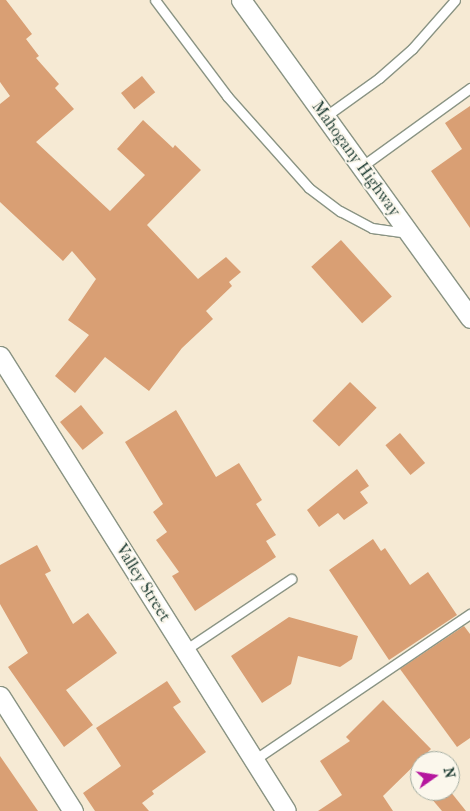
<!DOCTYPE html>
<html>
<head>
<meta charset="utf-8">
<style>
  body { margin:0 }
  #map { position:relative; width:470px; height:811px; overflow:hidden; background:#f6ead4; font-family:"IM FELL French Canon",serif }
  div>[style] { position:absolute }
  .building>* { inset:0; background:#d99f74; transform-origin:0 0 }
  .roads { filter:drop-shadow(1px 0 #8a9484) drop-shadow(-1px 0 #8a9484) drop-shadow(0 1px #8a9484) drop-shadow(0 -1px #8a9484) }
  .service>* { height:9px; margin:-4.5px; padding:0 4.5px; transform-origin:4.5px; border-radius:4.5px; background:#fff }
  .minor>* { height:19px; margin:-9.5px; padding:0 9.5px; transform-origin:9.5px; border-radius:9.5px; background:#fff }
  span { translate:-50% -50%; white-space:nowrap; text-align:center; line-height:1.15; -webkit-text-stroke:4px #fbf7ec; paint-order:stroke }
  .street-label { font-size:16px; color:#1f3d34 }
  .north { position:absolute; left:410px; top:751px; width:50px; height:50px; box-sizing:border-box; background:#fbf7ec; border:1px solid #a3ada2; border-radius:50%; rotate:77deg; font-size:14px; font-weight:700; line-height:20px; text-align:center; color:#1f3d34 }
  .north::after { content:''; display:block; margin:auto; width:18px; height:22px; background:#b5179e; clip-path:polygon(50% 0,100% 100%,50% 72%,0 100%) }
</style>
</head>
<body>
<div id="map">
  <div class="building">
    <i style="clip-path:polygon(0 0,6px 0,32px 34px,26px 39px,39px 56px,36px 58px,59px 84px,55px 88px,74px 109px,36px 142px,110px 211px,145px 175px,117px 149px,143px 120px,173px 148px,175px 145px,201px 170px,147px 225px,198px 279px,226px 257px,241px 272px,229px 282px,232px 286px,206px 311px,213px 319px,182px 348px,149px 391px,105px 357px,75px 393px,55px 376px,89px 335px,68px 320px,96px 279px,72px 251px,63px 261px,0 202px,0 104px,10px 96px,0 82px)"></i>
    <i style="left:142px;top:76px;width:21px;height:27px;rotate:51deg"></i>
    <i style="clip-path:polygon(470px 106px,470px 228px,431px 171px,462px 149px,445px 123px)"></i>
    <i style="left:341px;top:240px;width:76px;height:40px;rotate:48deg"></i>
    <i style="left:350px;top:382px;width:37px;height:54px;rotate:44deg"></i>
    <i style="left:81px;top:405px;width:36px;height:27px;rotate:51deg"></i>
    <i style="clip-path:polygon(176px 410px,216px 477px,239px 463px,262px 500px,256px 504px,276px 535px,266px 541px,276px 557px,195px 611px,172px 576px,179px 572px,156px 540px,167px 532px,153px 512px,163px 504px,125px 442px)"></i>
    <i style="left:400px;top:433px;width:39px;height:19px;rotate:50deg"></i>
    <i style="clip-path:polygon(357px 469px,369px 486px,360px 492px,368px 503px,344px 520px,338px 513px,319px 527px,307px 510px)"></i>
    <i style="clip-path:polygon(373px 539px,381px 551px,385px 548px,410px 585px,428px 572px,457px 615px,389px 660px,329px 570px)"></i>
    <i style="clip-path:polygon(37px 545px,51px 571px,45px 574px,73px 624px,88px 613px,117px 653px,66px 690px,93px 725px,64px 747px,8px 667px,28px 653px,0 604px,0 565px)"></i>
    <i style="clip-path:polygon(289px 617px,358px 636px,352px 659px,340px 667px,298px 656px,291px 684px,262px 703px,231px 656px)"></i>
    <i style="clip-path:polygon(464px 626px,470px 634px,470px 738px,457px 747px,400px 669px)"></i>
    <i style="clip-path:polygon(167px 681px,181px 702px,173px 707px,206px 752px,152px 791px,154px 794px,142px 803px,149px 811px,95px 811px,83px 793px,121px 766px,96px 728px)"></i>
    <i style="clip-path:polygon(383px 700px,431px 749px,383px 796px,393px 811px,318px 811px,342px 795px,320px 761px,350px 741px,346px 737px)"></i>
    <i style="clip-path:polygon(0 756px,38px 811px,0 811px)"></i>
    <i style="clip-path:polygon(425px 791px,450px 791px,466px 811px,442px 811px)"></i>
  </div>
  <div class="roads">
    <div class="service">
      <i style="left:155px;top:0;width:120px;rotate:53.1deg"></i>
      <i style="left:227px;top:96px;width:123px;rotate:48.3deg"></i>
      <i style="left:309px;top:188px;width:39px;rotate:37deg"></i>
      <i style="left:340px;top:211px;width:36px;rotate:28deg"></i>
      <i style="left:372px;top:228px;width:35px;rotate:8deg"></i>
      <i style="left:326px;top:116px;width:65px;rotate:-35.6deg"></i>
      <i style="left:379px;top:78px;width:44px;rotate:-41.3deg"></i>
      <i style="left:412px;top:49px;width:65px;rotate:-48.7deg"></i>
      <i style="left:361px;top:167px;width:135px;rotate:-35.9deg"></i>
      <i style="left:185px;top:650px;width:128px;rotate:-33.8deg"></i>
      <i style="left:254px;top:760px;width:261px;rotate:-34.1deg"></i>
    </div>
    <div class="minor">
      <i style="left:241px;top:0;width:392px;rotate:54.2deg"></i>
      <i style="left:0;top:356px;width:537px;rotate:57.85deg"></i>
      <i style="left:0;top:696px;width:136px;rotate:57.6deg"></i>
    </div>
  </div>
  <div class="street-label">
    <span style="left:356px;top:159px;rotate:54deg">Mahogany Highway</span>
    <span style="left:143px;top:583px;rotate:58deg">Valley Street</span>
  </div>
  <div class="north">N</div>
</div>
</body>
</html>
